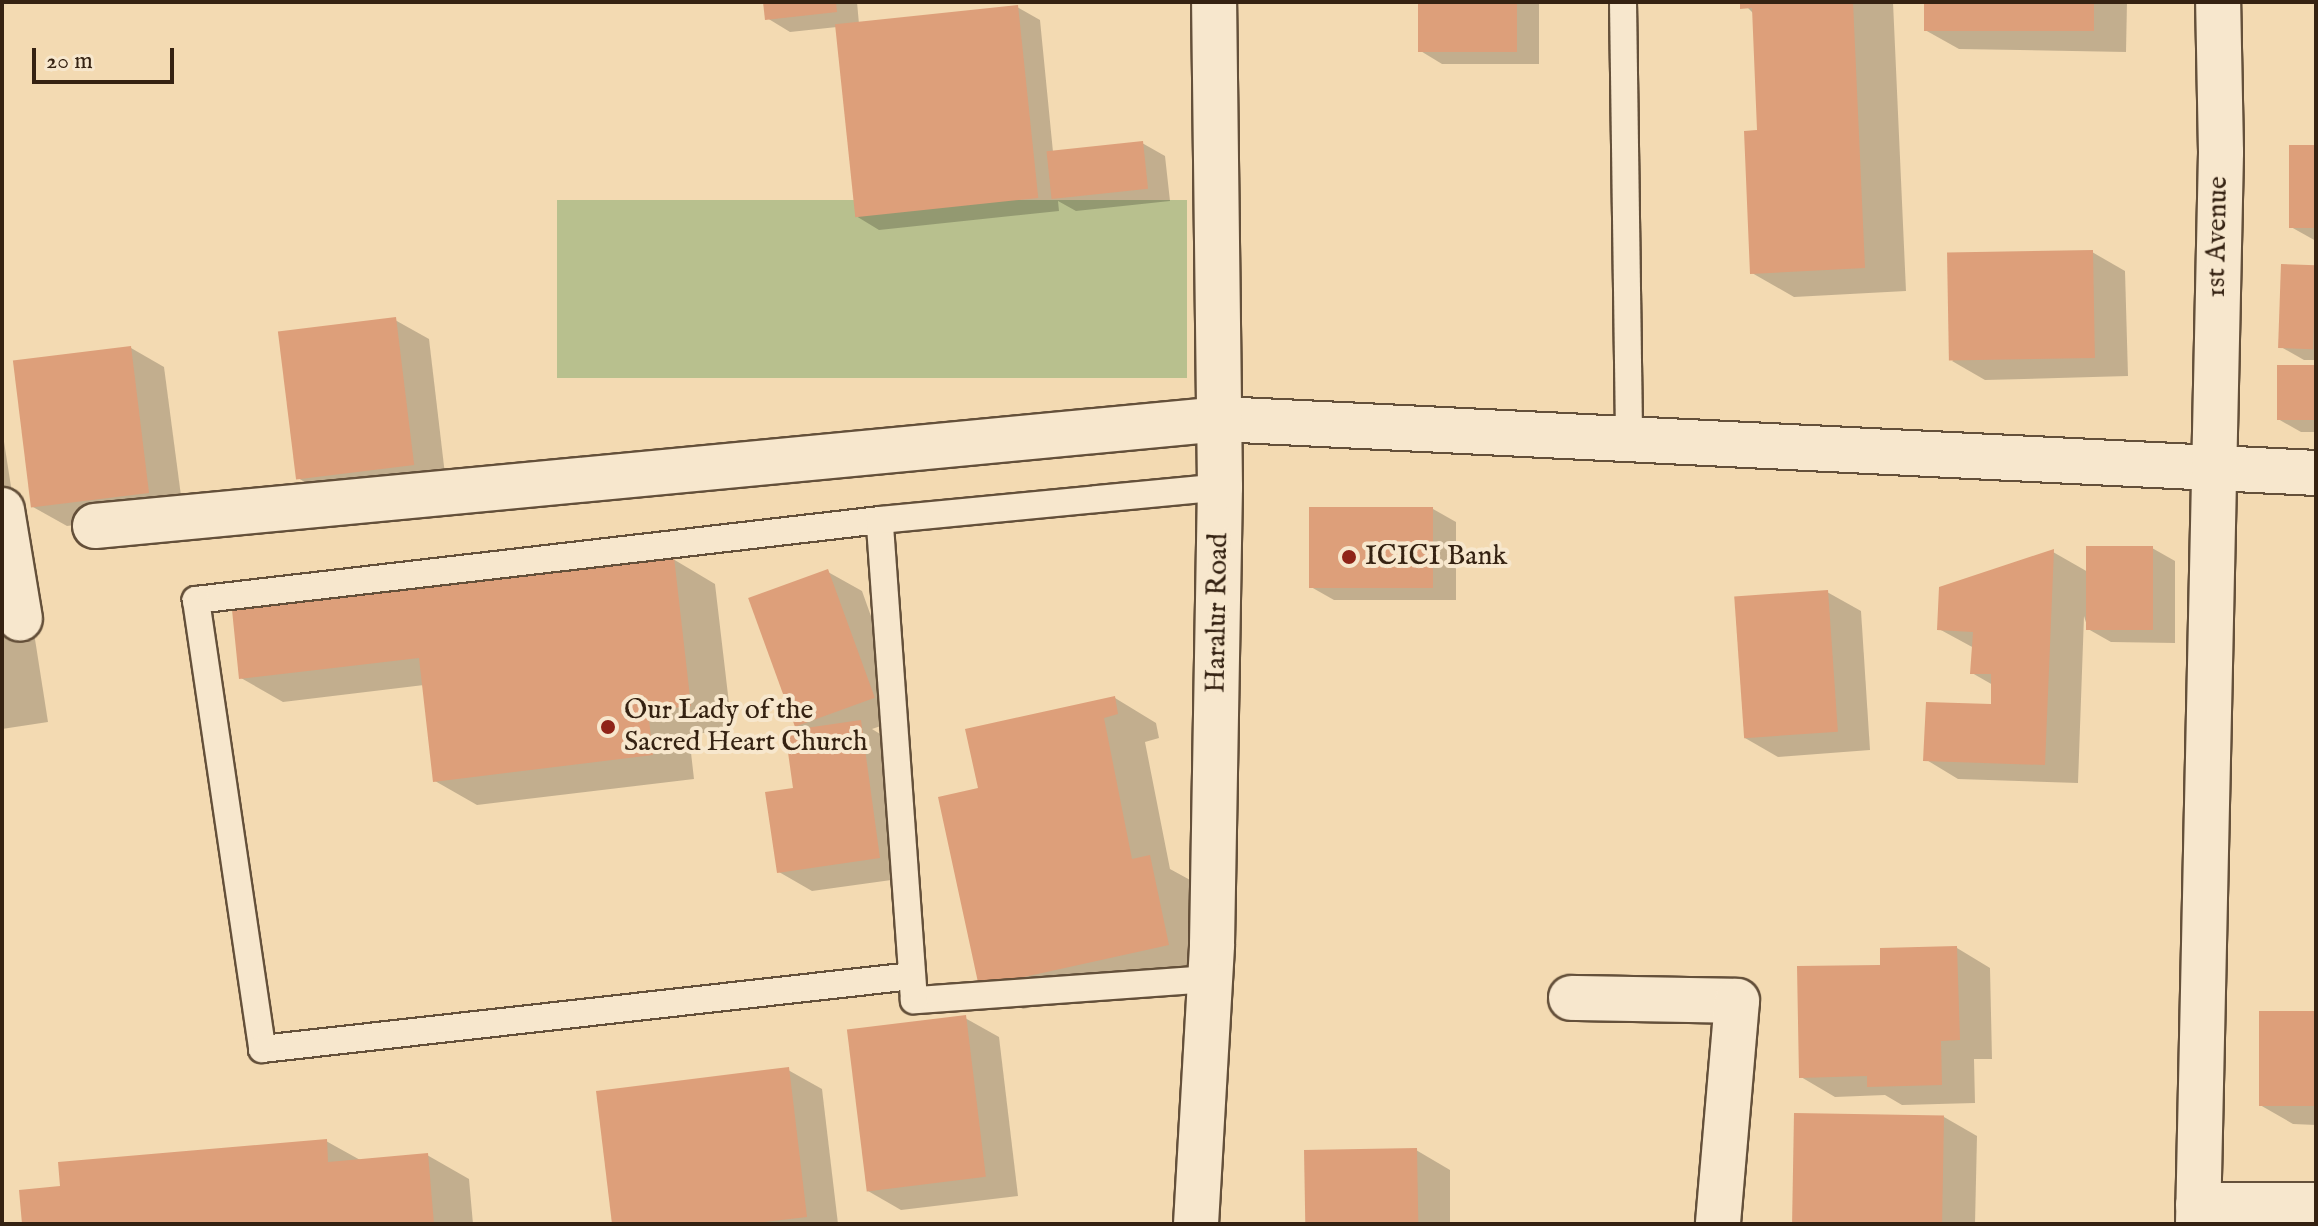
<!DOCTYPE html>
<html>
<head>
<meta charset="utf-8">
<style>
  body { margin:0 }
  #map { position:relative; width:2318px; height:1226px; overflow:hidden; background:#f3dab2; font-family:"IM FELL English",serif }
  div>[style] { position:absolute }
  .green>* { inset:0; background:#b8c08e; transform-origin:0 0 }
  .shadow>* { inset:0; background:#0003 }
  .building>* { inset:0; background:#dd9f7a; transform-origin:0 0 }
  .roads { filter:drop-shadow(2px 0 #64503a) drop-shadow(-2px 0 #64503a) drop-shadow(0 2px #64503a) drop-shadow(0 -2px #64503a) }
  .lane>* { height:26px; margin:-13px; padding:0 13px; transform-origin:13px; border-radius:13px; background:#f7e7cd }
  .street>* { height:44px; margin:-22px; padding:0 22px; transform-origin:22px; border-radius:22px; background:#f7e7cd }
  .secondary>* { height:44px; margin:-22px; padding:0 22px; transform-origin:22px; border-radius:22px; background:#f7e7cd }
  .dots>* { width:22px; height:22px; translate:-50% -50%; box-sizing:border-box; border:4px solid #f7e7cd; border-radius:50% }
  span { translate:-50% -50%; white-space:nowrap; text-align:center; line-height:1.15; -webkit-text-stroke:8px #f7e7cd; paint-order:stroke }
  .street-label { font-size:28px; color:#352212 }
  .poi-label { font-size:28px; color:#352212 }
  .left { translate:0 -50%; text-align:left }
  .frame { position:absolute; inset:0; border:4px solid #352212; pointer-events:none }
  .scale { position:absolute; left:32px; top:48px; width:142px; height:36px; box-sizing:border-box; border:4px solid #352212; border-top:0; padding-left:10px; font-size:24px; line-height:28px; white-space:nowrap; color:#352212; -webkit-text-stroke:6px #f7e7cd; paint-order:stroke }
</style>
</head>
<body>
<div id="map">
  <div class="green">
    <i style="left:1187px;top:200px;width:178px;height:630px;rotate:90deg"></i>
  </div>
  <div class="shadow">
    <i style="clip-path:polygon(765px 2px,857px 2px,859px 24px,1017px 7px,1040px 20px,1053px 152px,1142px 143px,1165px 156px,1170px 201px,1076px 211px,1058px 201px,1059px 211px,879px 230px,856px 216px,837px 27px,790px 32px,767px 18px)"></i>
    <i style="clip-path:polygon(1420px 2px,1539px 2px,1539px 64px,1442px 64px,1419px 50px)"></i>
    <i style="clip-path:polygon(1742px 2px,1893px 2px,1906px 291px,1794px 297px,1752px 273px,1759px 132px,1754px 14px)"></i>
    <i style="clip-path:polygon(1926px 2px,2127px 2px,2126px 52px,1959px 49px,1925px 30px)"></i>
    <i style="clip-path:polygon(2316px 147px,2316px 241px,2291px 227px)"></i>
    <i style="clip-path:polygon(2092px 252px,2125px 271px,2128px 376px,1985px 380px,1952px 361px)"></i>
    <i style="clip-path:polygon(2316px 267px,2316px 360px,2304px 360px,2281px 347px)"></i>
    <i style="clip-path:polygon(395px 320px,429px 339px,446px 483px,331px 498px,298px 478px)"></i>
    <i style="clip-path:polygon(131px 348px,164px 367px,183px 511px,67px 526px,33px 507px)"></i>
    <i style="clip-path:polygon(2316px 367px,2316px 432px,2301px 432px,2278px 419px)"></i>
    <i style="clip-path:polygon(2px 429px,48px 722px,2px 729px)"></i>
    <i style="clip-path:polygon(1433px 509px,1456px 522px,1456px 600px,1334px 600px,1311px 587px)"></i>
    <i style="clip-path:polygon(2152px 548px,2175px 561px,2175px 643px,2111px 642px,2088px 629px,2084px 616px,2078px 783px,1958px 779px,1925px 759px,1992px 706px,1993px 685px,1972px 673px,1974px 648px,1939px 629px,2053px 552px,2088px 572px)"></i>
    <i style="clip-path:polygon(673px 559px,715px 584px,732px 729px,689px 735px,694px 779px,477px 805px,435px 781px,424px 685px,283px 702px,241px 678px)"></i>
    <i style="clip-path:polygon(828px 572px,862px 591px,907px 717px,872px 729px,893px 742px,913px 877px,812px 891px,779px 872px,803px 730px,795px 726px)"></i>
    <i style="clip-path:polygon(1827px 592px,1861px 611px,1870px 750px,1778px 757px,1745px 738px)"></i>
    <i style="clip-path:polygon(1115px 698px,1156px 723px,1159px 738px,1145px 742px,1170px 869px,1192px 881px,1210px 969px,1023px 1009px,981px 985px,981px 790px)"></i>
    <i style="clip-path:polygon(1957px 948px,1990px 968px,1992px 1059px,1974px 1059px,1975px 1103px,1902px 1105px,1885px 1095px,1835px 1097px,1801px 1077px,1882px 966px)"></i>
    <i style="clip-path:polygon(2316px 1013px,2316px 1125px,2293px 1124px,2260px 1105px)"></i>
    <i style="clip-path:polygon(965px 1018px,999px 1037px,1018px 1196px,901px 1210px,868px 1191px)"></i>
    <i style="clip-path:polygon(788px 1070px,822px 1089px,838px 1224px,614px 1224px)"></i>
    <i style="clip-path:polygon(1944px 1117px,1977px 1136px,1975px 1224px,1795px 1224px)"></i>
    <i style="clip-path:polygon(326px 1141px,362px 1161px,427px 1155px,469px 1179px,473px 1224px,24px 1224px,62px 1188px)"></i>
    <i style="clip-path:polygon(1416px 1150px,1450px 1170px,1450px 1224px,1306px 1224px)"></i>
  </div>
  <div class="building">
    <i style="clip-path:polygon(763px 2px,836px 2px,837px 12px,765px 20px)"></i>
    <i style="left:1418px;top:2px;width:99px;height:50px"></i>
    <i style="clip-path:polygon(1740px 2px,1853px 2px,1865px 268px,1750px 274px,1744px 131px,1757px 130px,1752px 8px,1740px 9px)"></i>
    <i style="left:1924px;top:2px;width:170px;height:29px"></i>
    <i style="left:1018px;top:5px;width:194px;height:184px;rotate:84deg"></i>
    <i style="left:1143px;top:141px;width:48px;height:97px;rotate:84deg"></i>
    <i style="left:2289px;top:145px;width:27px;height:83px"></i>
    <i style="left:2093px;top:250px;width:108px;height:146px;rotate:89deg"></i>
    <i style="left:2281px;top:264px;width:35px;height:84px;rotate:2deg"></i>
    <i style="left:396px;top:317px;width:149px;height:119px;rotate:83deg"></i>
    <i style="left:131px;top:346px;width:148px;height:119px;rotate:83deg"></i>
    <i style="left:2277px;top:365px;width:39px;height:55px"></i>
    <i style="left:1309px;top:507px;width:124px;height:81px"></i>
    <i style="left:2086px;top:546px;width:67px;height:84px"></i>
    <i style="clip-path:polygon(2054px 549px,2045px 765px,1923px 761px,1926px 702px,1991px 704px,1991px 674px,1970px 674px,1973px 632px,1937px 630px,1939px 587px)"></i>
    <i style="clip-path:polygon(674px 557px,691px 706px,648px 711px,653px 755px,433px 782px,419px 658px,239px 679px,232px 610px)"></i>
    <i style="left:828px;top:569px;width:137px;height:85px;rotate:70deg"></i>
    <i style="left:1828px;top:590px;width:142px;height:94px;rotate:86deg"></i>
    <i style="clip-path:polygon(1115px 696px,1118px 714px,1104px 718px,1132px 859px,1150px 855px,1169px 945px,979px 987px,938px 797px,978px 788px,965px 729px)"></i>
    <i style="clip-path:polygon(861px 720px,880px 858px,777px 873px,765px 792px,793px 788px,785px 731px)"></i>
    <i style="clip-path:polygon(1957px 946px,1960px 1040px,1941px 1041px,1942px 1085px,1867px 1087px,1867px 1076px,1799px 1078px,1797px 966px,1880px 965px,1880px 948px)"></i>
    <i style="left:2259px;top:1011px;width:57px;height:95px"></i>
    <i style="left:966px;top:1015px;width:163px;height:120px;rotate:83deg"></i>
    <i style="clip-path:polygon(789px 1067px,807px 1217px,746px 1224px,612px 1224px,596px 1091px)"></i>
    <i style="left:1794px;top:1113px;width:150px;height:111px;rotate:1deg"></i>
    <i style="clip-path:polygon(327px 1139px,328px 1162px,428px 1153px,434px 1224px,22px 1224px,19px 1190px,60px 1186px,58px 1162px)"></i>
    <i style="left:1417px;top:1148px;width:76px;height:113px;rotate:89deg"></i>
  </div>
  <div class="roads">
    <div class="lane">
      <i style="left:1623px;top:2px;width:437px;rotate:89.2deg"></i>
      <i style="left:880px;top:520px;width:689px;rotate:173.33deg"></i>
      <i style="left:196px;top:600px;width:454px;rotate:81.6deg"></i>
      <i style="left:262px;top:1049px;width:654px;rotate:-6.41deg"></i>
      <i style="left:1210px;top:979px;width:297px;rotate:175.9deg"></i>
      <i style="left:914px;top:1000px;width:481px;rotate:-94.1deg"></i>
      <i style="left:880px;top:520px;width:342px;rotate:-5.5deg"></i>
    </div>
    <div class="street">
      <i style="left:2px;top:510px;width:110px;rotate:80.6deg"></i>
      <i style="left:95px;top:526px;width:1130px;rotate:-5.43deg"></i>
      <i style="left:1220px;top:419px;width:1097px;rotate:2.82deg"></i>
      <i style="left:1571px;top:998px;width:166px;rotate:1deg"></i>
      <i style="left:1737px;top:1001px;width:224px;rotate:94.9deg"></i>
      <i style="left:2198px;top:1205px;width:118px"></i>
      <i style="left:2198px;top:1224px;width:1072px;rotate:-88.77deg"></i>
      <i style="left:2221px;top:152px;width:150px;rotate:-91.1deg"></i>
    </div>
    <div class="secondary">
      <i style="left:1196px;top:1224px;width:280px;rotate:-86.7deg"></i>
      <i style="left:1212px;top:944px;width:457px;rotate:-89deg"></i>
      <i style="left:1220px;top:487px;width:485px;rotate:-90.7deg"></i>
    </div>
  </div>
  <div class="dots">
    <i style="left:1349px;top:557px;background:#8f2418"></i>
    <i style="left:608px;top:727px;background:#8f2418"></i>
  </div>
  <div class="street-label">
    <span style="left:2218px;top:237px;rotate:-89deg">1st Avenue</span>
    <span style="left:1218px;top:613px;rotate:-89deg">Haralur Road</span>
  </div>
  <div class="poi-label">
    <span class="left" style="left:1365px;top:557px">ICICI Bank</span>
    <span class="left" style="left:624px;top:727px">Our Lady of the<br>Sacred Heart Church</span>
  </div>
  <div class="frame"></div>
  <div class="scale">20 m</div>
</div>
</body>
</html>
